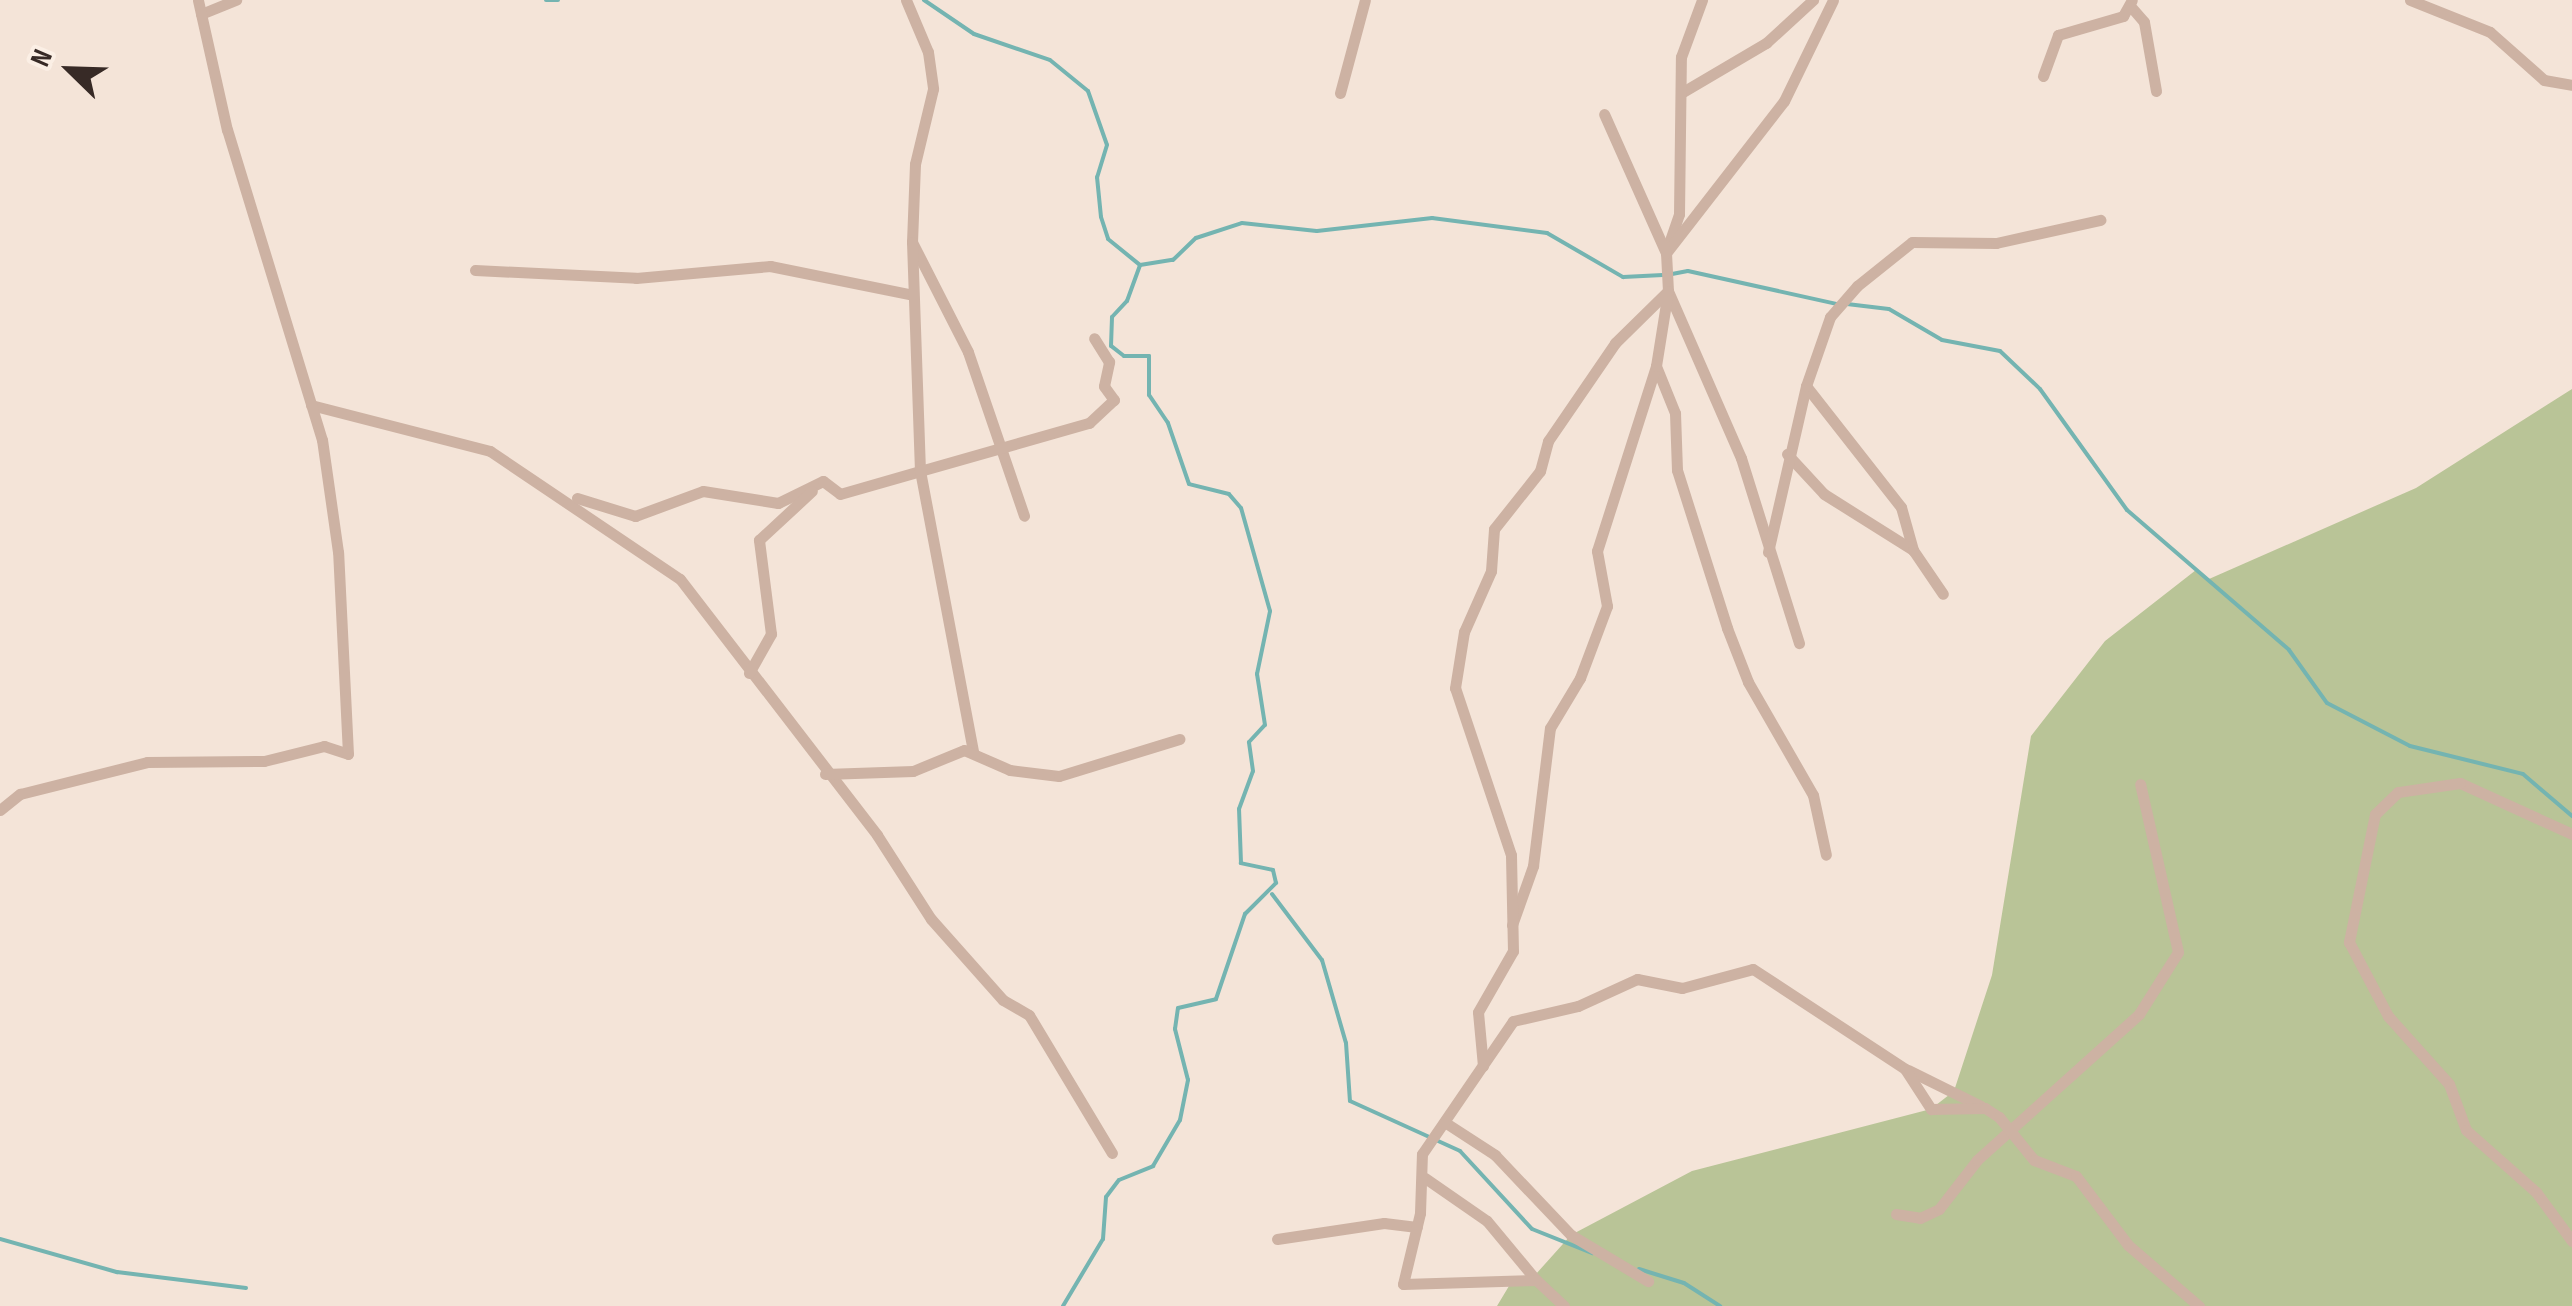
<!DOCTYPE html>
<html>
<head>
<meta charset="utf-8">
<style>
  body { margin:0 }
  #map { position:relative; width:2572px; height:1306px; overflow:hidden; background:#f4e4d8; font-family:"Sofia Sans Condensed",sans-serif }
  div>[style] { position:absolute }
  .green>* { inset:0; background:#b9c497 }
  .stream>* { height:4px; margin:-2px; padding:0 2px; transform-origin:2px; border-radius:2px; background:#74b4b1 }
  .minor>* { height:11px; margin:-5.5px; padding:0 5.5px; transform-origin:5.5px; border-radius:5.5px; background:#cdb2a3 }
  span { translate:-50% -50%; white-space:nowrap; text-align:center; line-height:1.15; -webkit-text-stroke:9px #fbefe5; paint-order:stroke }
  .north { position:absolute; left:20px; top:20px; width:100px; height:100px; -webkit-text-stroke:8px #fbefe5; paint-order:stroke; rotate:293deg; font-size:28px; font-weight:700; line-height:40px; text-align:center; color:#372a26 }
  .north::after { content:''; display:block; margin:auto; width:35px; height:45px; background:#372a26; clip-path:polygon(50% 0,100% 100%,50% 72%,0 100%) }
</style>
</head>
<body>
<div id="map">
  <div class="green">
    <i style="clip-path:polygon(2572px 389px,2572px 1306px,1497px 1306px,1509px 1286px,1536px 1274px,1571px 1235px,1692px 1171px,1931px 1109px,1954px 1091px,1992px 975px,2031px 736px,2105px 641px,2196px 570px,2209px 579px,2416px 488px)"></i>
  </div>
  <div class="stream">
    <i style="left:546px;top:0;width:12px"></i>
    <i style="left:924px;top:0;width:60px;rotate:34.2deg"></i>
    <i style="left:974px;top:34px;width:80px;rotate:18.9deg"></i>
    <i style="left:1050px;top:60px;width:49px;rotate:39.2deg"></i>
    <i style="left:1088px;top:91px;width:57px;rotate:70.6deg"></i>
    <i style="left:1107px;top:145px;width:34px;rotate:107deg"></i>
    <i style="left:1097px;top:177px;width:40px;rotate:84.3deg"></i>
    <i style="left:1101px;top:217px;width:23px;rotate:72deg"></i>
    <i style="left:1108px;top:239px;width:41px;rotate:39.1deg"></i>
    <i style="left:1140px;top:265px;width:33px;rotate:-9deg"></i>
    <i style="left:1173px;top:260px;width:32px;rotate:-44deg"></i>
    <i style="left:1196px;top:238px;width:48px;rotate:-18.1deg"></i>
    <i style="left:1242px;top:223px;width:75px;rotate:6.1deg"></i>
    <i style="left:1317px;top:231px;width:116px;rotate:-6.4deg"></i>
    <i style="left:1432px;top:218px;width:116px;rotate:7.4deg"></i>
    <i style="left:1547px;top:233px;width:88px;rotate:30.1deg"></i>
    <i style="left:1623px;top:277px;width:40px;rotate:-2.9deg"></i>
    <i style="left:1672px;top:274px;width:16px;rotate:-11deg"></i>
    <i style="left:1688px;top:271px;width:153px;rotate:12.5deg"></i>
    <i style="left:1847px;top:304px;width:42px;rotate:6.8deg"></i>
    <i style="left:1889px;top:309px;width:61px;rotate:30.3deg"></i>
    <i style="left:1942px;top:340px;width:59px;rotate:10.7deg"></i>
    <i style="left:2000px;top:351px;width:55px;rotate:43.5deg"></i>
    <i style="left:2040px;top:389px;width:149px;rotate:54.3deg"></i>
    <i style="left:2127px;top:510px;width:214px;rotate:40.8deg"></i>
    <i style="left:2289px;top:650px;width:65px;rotate:54.4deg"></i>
    <i style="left:2327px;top:703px;width:93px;rotate:27.4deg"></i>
    <i style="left:2410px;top:746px;width:116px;rotate:13.9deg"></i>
    <i style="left:2523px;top:774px;width:65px;rotate:40.6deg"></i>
    <i style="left:1272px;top:894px;width:83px;rotate:52.9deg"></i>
    <i style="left:1322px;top:960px;width:86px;rotate:73.9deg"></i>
    <i style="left:1346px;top:1043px;width:58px;rotate:86.1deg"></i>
    <i style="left:1350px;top:1101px;width:121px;rotate:24.4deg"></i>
    <i style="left:1460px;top:1151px;width:106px;rotate:47.3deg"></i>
    <i style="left:1532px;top:1229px;width:65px;rotate:21.8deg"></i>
    <i style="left:0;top:1239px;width:122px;rotate:15.8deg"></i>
    <i style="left:117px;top:1272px;width:130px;rotate:7.1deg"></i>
    <i style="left:1639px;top:1269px;width:47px;rotate:17.3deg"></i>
    <i style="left:1684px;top:1283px;width:43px;rotate:32.6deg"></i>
    <i style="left:1063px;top:1306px;width:78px;rotate:-59.2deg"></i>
    <i style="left:1103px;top:1239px;width:42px;rotate:-85.9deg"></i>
    <i style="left:1106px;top:1197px;width:21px;rotate:-53deg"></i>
    <i style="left:1119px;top:1180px;width:37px;rotate:-22deg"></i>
    <i style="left:1153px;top:1166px;width:53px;rotate:-59.6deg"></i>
    <i style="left:1180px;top:1120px;width:41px;rotate:-78.7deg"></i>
    <i style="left:1188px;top:1080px;width:53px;rotate:-104.3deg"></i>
    <i style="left:1175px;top:1029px;width:21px;rotate:-82deg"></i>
    <i style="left:1178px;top:1008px;width:39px;rotate:-13deg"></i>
    <i style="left:1216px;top:999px;width:90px;rotate:-71.2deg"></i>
    <i style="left:1245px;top:914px;width:44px;rotate:-45deg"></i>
    <i style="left:1276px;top:883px;width:13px;rotate:-103deg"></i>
    <i style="left:1273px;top:870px;width:33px;rotate:-168deg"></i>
    <i style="left:1241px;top:863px;width:54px;rotate:-92.1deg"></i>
    <i style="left:1239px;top:809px;width:40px;rotate:-69.8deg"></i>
    <i style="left:1253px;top:771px;width:29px;rotate:-98deg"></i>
    <i style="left:1249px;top:742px;width:23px;rotate:-47deg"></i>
    <i style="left:1265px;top:725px;width:52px;rotate:-98.9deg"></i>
    <i style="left:1257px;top:674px;width:64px;rotate:-78.3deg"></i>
    <i style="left:1270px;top:611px;width:107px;rotate:-105.7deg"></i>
    <i style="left:1241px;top:508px;width:18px;rotate:-131deg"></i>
    <i style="left:1229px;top:494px;width:41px;rotate:-166deg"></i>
    <i style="left:1189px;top:484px;width:65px;rotate:-109deg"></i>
    <i style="left:1168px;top:423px;width:34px;rotate:-124deg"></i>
    <i style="left:1149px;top:395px;width:39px;rotate:-90deg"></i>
    <i style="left:1149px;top:356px;width:25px;rotate:180deg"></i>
    <i style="left:1124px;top:356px;width:16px;rotate:-142deg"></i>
    <i style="left:1111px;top:346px;width:29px;rotate:-88deg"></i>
    <i style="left:1112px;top:317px;width:22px;rotate:-47deg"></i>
    <i style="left:1127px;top:301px;width:38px;rotate:-70deg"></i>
  </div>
  <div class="minor">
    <i style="left:906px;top:0;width:56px;rotate:67.1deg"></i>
    <i style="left:928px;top:52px;width:37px;rotate:82deg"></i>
    <i style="left:933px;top:89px;width:77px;rotate:103.5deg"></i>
    <i style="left:915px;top:164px;width:78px;rotate:92.2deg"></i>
    <i style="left:912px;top:242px;width:123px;rotate:63deg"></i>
    <i style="left:968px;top:352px;width:173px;rotate:71.1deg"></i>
    <i style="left:2410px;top:0;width:86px;rotate:21.8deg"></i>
    <i style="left:2490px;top:32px;width:72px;rotate:41.6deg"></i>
    <i style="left:2544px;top:80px;width:28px;rotate:10deg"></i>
    <i style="left:2132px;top:8px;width:18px;rotate:49deg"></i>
    <i style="left:2144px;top:22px;width:70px;rotate:80.1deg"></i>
    <i style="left:201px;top:14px;width:38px;rotate:-22deg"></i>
    <i style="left:2043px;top:76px;width:44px;rotate:-69.9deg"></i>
    <i style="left:2058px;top:35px;width:68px;rotate:-16.3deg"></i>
    <i style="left:2123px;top:16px;width:18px;rotate:-61deg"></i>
    <i style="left:1340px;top:93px;width:96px;rotate:-75deg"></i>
    <i style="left:1681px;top:93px;width:99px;rotate:-30.5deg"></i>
    <i style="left:1766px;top:43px;width:64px;rotate:-42.5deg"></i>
    <i style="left:1667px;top:249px;width:37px;rotate:-71deg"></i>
    <i style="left:1679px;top:214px;width:157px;rotate:-89.3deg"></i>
    <i style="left:1681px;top:57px;width:61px;rotate:-69.8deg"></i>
    <i style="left:1666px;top:253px;width:192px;rotate:-52.2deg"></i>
    <i style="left:1784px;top:101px;width:112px;rotate:-64.1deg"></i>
    <i style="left:475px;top:270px;width:161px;rotate:2.8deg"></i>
    <i style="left:636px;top:278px;width:135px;rotate:-5.1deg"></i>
    <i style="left:770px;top:266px;width:142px;rotate:11.4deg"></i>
    <i style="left:1668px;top:291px;width:182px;rotate:66.4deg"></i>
    <i style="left:1741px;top:458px;width:194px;rotate:72.6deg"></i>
    <i style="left:1656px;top:366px;width:51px;rotate:68deg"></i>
    <i style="left:1675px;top:413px;width:57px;rotate:88deg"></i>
    <i style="left:1677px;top:470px;width:166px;rotate:72.4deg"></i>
    <i style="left:1727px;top:628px;width:58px;rotate:68.7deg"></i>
    <i style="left:1748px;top:682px;width:130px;rotate:60.1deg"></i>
    <i style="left:1813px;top:795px;width:61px;rotate:77.8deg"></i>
    <i style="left:1806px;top:386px;width:154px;rotate:51.9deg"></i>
    <i style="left:1901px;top:507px;width:45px;rotate:74.4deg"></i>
    <i style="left:311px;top:405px;width:185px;rotate:14.4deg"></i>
    <i style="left:490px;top:451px;width:229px;rotate:34deg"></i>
    <i style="left:680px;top:579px;width:323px;rotate:52.4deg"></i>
    <i style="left:877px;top:835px;width:100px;rotate:57.3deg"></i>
    <i style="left:931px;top:919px;width:108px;rotate:48.4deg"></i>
    <i style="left:1003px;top:1000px;width:30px;rotate:30deg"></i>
    <i style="left:1029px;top:1015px;width:161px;rotate:59deg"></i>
    <i style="left:1787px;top:454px;width:54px;rotate:47.2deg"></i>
    <i style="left:1824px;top:494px;width:105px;rotate:32.2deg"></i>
    <i style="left:1913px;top:550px;width:53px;rotate:55.7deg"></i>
    <i style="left:577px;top:498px;width:61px;rotate:17.2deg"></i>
    <i style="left:635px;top:516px;width:72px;rotate:-20.2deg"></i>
    <i style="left:703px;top:491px;width:76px;rotate:9.1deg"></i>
    <i style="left:778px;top:503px;width:50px;rotate:-26.1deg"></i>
    <i style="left:823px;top:481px;width:21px;rotate:37deg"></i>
    <i style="left:840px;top:494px;width:83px;rotate:-16deg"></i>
    <i style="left:920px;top:471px;width:229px;rotate:-92deg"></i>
    <i style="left:1768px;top:552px;width:170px;rotate:-77.1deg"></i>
    <i style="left:1806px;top:386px;width:73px;rotate:-70.8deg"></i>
    <i style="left:1830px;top:317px;width:41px;rotate:-48.9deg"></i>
    <i style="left:1857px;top:286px;width:70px;rotate:-38.7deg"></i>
    <i style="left:1912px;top:242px;width:84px;rotate:0.7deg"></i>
    <i style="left:1996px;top:243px;width:107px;rotate:-12.5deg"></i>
    <i style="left:749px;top:673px;width:45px;rotate:-60.6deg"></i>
    <i style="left:771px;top:634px;width:95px;rotate:-97.3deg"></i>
    <i style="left:759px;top:540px;width:72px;rotate:-42.8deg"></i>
    <i style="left:973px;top:751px;width:285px;rotate:-100.7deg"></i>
    <i style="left:920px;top:471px;width:176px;rotate:-15.9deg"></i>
    <i style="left:1089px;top:423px;width:34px;rotate:-43deg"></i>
    <i style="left:1114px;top:400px;width:17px;rotate:-126deg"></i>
    <i style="left:1104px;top:386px;width:25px;rotate:-78deg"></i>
    <i style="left:1109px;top:362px;width:28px;rotate:-122deg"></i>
    <i style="left:825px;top:774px;width:88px;rotate:-2deg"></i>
    <i style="left:913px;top:771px;width:55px;rotate:-22.4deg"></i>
    <i style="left:964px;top:750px;width:50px;rotate:23.5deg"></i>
    <i style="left:1010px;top:770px;width:49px;rotate:7deg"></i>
    <i style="left:1059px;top:776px;width:126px;rotate:-17.1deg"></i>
    <i style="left:0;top:810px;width:26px;rotate:-39deg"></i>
    <i style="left:20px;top:794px;width:131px;rotate:-14.1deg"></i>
    <i style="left:147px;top:762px;width:117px;rotate:-0.5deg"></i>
    <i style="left:264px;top:761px;width:62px;rotate:-14deg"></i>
    <i style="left:324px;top:746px;width:25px;rotate:18deg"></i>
    <i style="left:348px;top:754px;width:202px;rotate:-92.8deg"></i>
    <i style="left:338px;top:552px;width:113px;rotate:-98.1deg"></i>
    <i style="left:322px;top:440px;width:324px;rotate:-107deg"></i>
    <i style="left:227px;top:130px;width:133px;rotate:-102.6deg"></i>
    <i style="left:2572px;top:834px;width:123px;rotate:-155.5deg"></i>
    <i style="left:2460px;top:783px;width:63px;rotate:171.7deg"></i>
    <i style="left:2398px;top:792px;width:32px;rotate:136deg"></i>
    <i style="left:2375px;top:814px;width:131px;rotate:101.5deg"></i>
    <i style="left:2349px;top:942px;width:84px;rotate:62.2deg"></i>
    <i style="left:2388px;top:1016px;width:91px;rotate:48.1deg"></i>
    <i style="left:2449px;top:1084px;width:49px;rotate:69.7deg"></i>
    <i style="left:2466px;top:1130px;width:94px;rotate:41.5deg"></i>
    <i style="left:2536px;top:1192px;width:61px;rotate:53.7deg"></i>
    <i style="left:1512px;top:925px;width:63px;rotate:-70.4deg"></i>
    <i style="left:1533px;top:866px;width:139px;rotate:-83deg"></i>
    <i style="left:1550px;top:728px;width:58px;rotate:-59deg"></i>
    <i style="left:1580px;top:678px;width:77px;rotate:-69.4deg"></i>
    <i style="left:1607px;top:606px;width:56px;rotate:-100.3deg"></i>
    <i style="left:1597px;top:551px;width:194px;rotate:-72.3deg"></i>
    <i style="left:1656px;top:366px;width:76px;rotate:-80.9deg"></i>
    <i style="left:1668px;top:291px;width:38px;rotate:-93deg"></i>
    <i style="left:1666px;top:253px;width:152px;rotate:-114deg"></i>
    <i style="left:1483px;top:1066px;width:54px;rotate:-95.3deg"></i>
    <i style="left:1478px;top:1012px;width:70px;rotate:-60.2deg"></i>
    <i style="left:1513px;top:951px;width:96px;rotate:-91.2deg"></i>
    <i style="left:1511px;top:855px;width:176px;rotate:-108.5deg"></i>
    <i style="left:1455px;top:688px;width:57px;rotate:-80.9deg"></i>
    <i style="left:1464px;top:632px;width:67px;rotate:-66.1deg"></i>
    <i style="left:1491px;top:571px;width:42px;rotate:-85.9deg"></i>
    <i style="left:1494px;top:529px;width:74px;rotate:-51.6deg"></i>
    <i style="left:1540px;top:471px;width:31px;rotate:-75deg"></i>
    <i style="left:1548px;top:441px;width:119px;rotate:-55.6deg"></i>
    <i style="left:1615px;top:343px;width:74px;rotate:-44.5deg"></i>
    <i style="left:1908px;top:1070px;width:81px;rotate:26.3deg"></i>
    <i style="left:1446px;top:1123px;width:59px;rotate:33.1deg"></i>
    <i style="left:1495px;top:1155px;width:110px;rotate:46.5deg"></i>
    <i style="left:1571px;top:1235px;width:90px;rotate:30.9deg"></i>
    <i style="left:1425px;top:1178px;width:75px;rotate:34.7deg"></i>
    <i style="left:1487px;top:1221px;width:77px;rotate:50.3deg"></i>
    <i style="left:1896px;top:1214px;width:24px;rotate:9deg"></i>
    <i style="left:1920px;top:1218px;width:21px;rotate:-25deg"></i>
    <i style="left:1939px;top:1209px;width:62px;rotate:-52.2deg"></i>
    <i style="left:1977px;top:1160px;width:218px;rotate:-42deg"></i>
    <i style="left:2139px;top:1014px;width:73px;rotate:-57.8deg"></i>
    <i style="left:2178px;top:952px;width:172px;rotate:-102.7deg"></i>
    <i style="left:1277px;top:1239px;width:108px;rotate:-8.5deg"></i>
    <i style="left:1384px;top:1223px;width:33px;rotate:7deg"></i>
    <i style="left:1564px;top:1306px;width:38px;rotate:-137deg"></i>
    <i style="left:1536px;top:1280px;width:133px;rotate:178.3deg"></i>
    <i style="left:1403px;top:1284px;width:73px;rotate:-76.5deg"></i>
    <i style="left:1420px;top:1213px;width:59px;rotate:-88.1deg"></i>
    <i style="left:1422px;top:1154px;width:161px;rotate:-55.6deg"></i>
    <i style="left:1513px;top:1021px;width:67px;rotate:-13deg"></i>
    <i style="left:1578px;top:1006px;width:65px;rotate:-24.6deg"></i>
    <i style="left:1637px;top:979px;width:46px;rotate:11.3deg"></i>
    <i style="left:1682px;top:988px;width:73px;rotate:-15deg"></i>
    <i style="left:1753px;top:969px;width:182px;rotate:33.3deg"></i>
    <i style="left:1905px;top:1069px;width:48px;rotate:57deg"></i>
    <i style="left:1931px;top:1109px;width:54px;rotate:-1.1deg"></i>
    <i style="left:1985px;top:1108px;width:17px;rotate:33deg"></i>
    <i style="left:1999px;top:1117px;width:55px;rotate:50.9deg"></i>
    <i style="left:2034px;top:1160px;width:45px;rotate:20.9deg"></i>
    <i style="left:2076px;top:1176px;width:86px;rotate:53deg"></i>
    <i style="left:2128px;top:1245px;width:94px;rotate:40.7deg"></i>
  </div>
  <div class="north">N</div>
</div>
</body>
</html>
